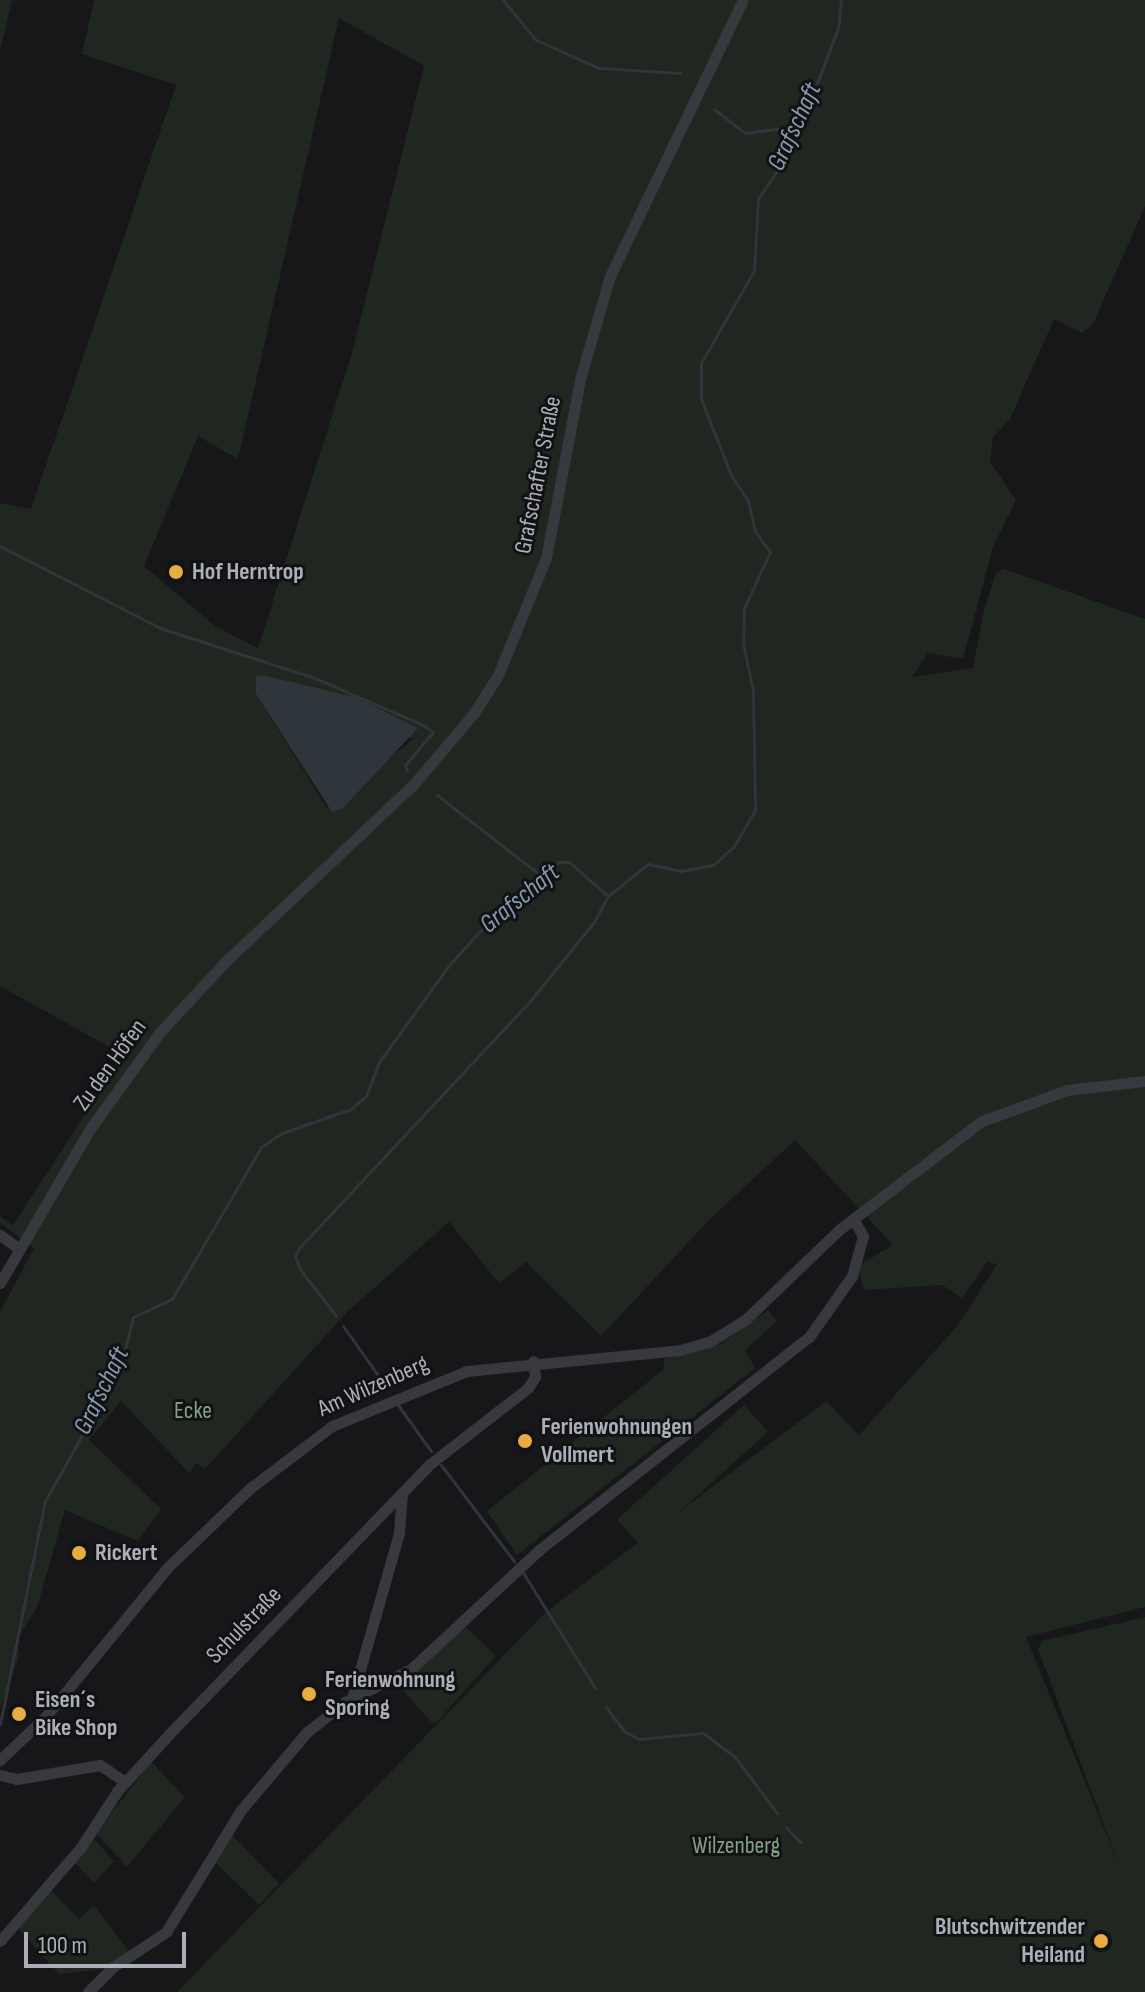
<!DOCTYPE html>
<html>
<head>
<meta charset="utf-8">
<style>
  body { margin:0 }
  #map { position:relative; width:1145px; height:1992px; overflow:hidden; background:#171719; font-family:"Sofia Sans Condensed",sans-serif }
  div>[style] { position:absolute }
  .green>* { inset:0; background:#1f2720; transform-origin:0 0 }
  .water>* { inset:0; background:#2e363c }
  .stream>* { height:3px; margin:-1.5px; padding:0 1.5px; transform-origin:1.5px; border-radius:1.5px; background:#2e363c }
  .minor>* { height:11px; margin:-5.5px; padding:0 5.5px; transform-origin:5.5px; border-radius:5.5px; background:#38393e }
  .dots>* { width:22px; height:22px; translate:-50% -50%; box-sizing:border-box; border:4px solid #121214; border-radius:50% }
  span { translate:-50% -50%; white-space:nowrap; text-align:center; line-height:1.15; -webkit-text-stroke:6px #121214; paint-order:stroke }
  .street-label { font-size:24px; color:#aaafb8 }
  .poi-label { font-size:24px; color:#aaafb8; font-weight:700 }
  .left { translate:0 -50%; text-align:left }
  .right { translate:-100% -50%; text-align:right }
  .park-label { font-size:24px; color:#82a283 }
  .water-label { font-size:26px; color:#839cb1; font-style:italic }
  .scale { position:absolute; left:24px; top:1932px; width:162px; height:36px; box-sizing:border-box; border:4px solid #aaafb8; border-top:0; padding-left:10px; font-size:24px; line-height:28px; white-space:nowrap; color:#aaafb8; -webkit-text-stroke:6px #121214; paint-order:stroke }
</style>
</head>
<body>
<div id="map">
  <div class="green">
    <i style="clip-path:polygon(0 0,12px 0,0 51px)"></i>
    <i style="clip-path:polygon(evenodd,94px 0,1145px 0,1145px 206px,1093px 324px,1082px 333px,1054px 319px,1010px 419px,993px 437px,990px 462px,1016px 500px,993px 547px,963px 659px,928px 653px,912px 677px,973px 668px,984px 610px,996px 573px,1004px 569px,1145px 619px,1145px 1607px,1026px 1637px,1119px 1865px,1038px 1649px,1042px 1641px,1145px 1617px,1145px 1992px,177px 1992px,545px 1613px,826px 1401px,859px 1435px,959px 1324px,997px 1264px,987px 1262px,962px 1298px,942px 1285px,864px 1290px,858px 1266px,893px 1245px,795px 1140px,710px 1219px,601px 1336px,526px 1262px,499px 1283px,449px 1222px,348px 1311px,205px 1469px,197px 1463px,189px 1473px,121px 1401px,89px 1440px,161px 1509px,138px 1541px,65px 1510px,37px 1608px,18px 1637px,19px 1656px,0 1709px,0 1312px,34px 1248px,0 1223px,0 1216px,13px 1225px,124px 1055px,0 986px,0 503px,31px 509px,176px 85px,82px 54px,94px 0,339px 18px,424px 66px,351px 356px,258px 648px,215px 626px,144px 566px,198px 436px,238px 459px,339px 18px,94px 0,262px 675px,290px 682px,413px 739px,327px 808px,256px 694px,256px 676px,262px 675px)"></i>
    <i style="clip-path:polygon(768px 1310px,777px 1321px,745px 1350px,755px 1368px,517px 1555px,487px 1511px,664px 1369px,664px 1359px,721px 1344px)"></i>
    <i style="left:744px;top:1405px;width:36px;height:171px;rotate:48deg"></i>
    <i style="clip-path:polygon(465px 1626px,496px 1656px,434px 1725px,398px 1685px)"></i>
    <i style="clip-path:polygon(151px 1762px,185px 1797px,127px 1867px,96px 1833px)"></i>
    <i style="clip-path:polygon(229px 1832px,279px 1883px,259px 1905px,213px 1860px)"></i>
    <i style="clip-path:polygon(92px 1837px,114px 1861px,94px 1883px,74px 1862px)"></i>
    <i style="clip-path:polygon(50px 1889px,79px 1919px,94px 1905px,129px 1951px,105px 1969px,59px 1974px,18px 1928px)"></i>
  </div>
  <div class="water">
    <i style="clip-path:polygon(262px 675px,355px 697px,418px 728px,342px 809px,332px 812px,256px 694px,256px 676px)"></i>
  </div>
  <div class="stream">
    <i style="left:503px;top:0;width:52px;rotate:50.5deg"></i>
    <i style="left:536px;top:40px;width:69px;rotate:24deg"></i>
    <i style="left:599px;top:68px;width:82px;rotate:3.5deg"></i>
    <i style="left:714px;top:109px;width:39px;rotate:38deg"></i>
    <i style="left:745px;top:133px;width:55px;rotate:-7.3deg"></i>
    <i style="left:0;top:546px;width:180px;rotate:27.1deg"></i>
    <i style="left:160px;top:628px;width:163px;rotate:17.9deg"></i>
    <i style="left:315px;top:678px;width:118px;rotate:23.5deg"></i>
    <i style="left:423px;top:725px;width:12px;rotate:35deg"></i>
    <i style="left:433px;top:732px;width:43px;rotate:130.3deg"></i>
    <i style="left:405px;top:765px;width:6px;rotate:72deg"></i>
    <i style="left:437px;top:795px;width:130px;rotate:37.8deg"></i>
    <i style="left:336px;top:1316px;width:59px;rotate:-127.5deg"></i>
    <i style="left:300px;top:1269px;width:14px;rotate:-111deg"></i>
    <i style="left:295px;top:1256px;width:9px;rotate:-63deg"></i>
    <i style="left:299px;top:1248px;width:338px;rotate:-46.9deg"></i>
    <i style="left:530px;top:1001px;width:102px;rotate:-51deg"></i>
    <i style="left:594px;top:922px;width:30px;rotate:-62deg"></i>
    <i style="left:343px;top:1326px;width:76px;rotate:54.6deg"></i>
    <i style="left:398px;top:1405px;width:57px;rotate:54.3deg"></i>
    <i style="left:441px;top:1465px;width:121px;rotate:52.8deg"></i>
    <i style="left:522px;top:1571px;width:138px;rotate:58deg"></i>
    <i style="left:606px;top:1707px;width:31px;rotate:53deg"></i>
    <i style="left:625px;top:1732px;width:16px;rotate:27deg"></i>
    <i style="left:639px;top:1739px;width:64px;rotate:-5.4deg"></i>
    <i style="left:703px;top:1733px;width:40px;rotate:37deg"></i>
    <i style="left:735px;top:1757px;width:70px;rotate:53.1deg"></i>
    <i style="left:0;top:1724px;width:227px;rotate:-78.6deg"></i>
    <i style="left:45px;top:1501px;width:155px;rotate:-60.6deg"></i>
    <i style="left:121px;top:1366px;width:50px;rotate:-76.2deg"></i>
    <i style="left:133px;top:1317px;width:43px;rotate:-24.8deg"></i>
    <i style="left:172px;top:1299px;width:176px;rotate:-59.6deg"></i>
    <i style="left:261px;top:1147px;width:25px;rotate:-34deg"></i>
    <i style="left:282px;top:1133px;width:73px;rotate:-19.2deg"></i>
    <i style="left:351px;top:1109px;width:20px;rotate:-41deg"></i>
    <i style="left:366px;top:1096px;width:36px;rotate:-69deg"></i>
    <i style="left:379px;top:1062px;width:121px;rotate:-54.1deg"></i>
    <i style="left:450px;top:964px;width:43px;rotate:-47.8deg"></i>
    <i style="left:479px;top:932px;width:106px;rotate:-41.5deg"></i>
    <i style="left:558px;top:862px;width:11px"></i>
    <i style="left:569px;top:862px;width:52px;rotate:41.1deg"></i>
    <i style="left:608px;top:896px;width:51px;rotate:-38.7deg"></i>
    <i style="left:648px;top:864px;width:34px;rotate:12deg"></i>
    <i style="left:681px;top:871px;width:33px;rotate:-11deg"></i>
    <i style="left:713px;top:865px;width:28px;rotate:-42deg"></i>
    <i style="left:734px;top:846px;width:42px;rotate:-59.7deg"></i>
    <i style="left:755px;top:810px;width:119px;rotate:-91deg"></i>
    <i style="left:753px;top:691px;width:49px;rotate:-101.8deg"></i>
    <i style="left:743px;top:643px;width:35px;rotate:-88deg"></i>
    <i style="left:744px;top:608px;width:62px;rotate:-65.1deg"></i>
    <i style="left:770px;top:552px;width:26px;rotate:-126deg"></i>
    <i style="left:755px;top:531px;width:31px;rotate:-103deg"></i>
    <i style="left:748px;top:501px;width:31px;rotate:-123deg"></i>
    <i style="left:731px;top:475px;width:82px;rotate:-111.5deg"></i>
    <i style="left:701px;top:399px;width:36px;rotate:-90deg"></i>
    <i style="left:701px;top:363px;width:106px;rotate:-60.1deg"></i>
    <i style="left:754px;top:271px;width:72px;rotate:-86.8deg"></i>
    <i style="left:758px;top:199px;width:64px;rotate:-56.6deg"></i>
    <i style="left:793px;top:146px;width:126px;rotate:-69.1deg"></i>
    <i style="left:838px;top:28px;width:28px;rotate:-84deg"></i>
    <i style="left:786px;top:1827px;width:21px;rotate:47deg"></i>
  </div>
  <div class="minor">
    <i style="left:0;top:1235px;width:24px;rotate:36deg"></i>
    <i style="left:0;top:1283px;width:178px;rotate:-59.7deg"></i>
    <i style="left:90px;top:1129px;width:120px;rotate:-54.2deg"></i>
    <i style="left:160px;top:1032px;width:96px;rotate:-47.1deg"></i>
    <i style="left:225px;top:962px;width:258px;rotate:-43.3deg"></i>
    <i style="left:413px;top:785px;width:94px;rotate:-49.7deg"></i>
    <i style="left:474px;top:713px;width:45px;rotate:-57.7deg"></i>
    <i style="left:498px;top:675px;width:126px;rotate:-67.7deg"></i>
    <i style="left:546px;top:558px;width:182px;rotate:-79.2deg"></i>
    <i style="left:580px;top:379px;width:107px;rotate:-73.8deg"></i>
    <i style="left:610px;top:276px;width:306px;rotate:-64.3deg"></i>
    <i style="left:352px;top:1698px;width:172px;rotate:-74.1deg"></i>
    <i style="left:399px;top:1533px;width:40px;rotate:-85.7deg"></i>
    <i style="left:0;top:1760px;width:64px;rotate:-43.7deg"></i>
    <i style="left:46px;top:1716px;width:191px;rotate:-50.7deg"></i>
    <i style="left:167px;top:1568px;width:114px;rotate:-43.9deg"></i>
    <i style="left:249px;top:1489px;width:104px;rotate:-37.2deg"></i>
    <i style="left:332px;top:1426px;width:146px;rotate:-22.2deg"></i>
    <i style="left:467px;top:1371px;width:214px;rotate:-5.6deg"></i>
    <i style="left:680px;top:1350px;width:32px;rotate:-16deg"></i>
    <i style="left:711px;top:1341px;width:40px;rotate:-32deg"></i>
    <i style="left:745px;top:1320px;width:132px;rotate:-43.8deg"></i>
    <i style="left:840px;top:1229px;width:178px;rotate:-37.3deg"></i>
    <i style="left:982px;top:1121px;width:90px;rotate:-20deg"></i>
    <i style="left:1067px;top:1090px;width:79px;rotate:-6.6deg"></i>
    <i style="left:0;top:1775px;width:17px;rotate:13deg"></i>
    <i style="left:17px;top:1779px;width:84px;rotate:-9.6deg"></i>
    <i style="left:100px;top:1765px;width:30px;rotate:34deg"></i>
    <i style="left:0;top:1941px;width:124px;rotate:-49.2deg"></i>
    <i style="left:81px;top:1847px;width:68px;rotate:-57deg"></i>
    <i style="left:118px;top:1790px;width:81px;rotate:-47.5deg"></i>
    <i style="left:173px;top:1730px;width:370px;rotate:-46deg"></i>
    <i style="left:430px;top:1464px;width:124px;rotate:-37.8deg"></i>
    <i style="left:528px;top:1388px;width:13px;rotate:-58deg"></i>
    <i style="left:535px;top:1377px;width:16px;rotate:-97deg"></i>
    <i style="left:88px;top:1992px;width:35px;rotate:-45deg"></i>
    <i style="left:113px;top:1967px;width:64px;rotate:-33.4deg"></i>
    <i style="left:166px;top:1932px;width:143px;rotate:-58.4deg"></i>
    <i style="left:241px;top:1810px;width:102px;rotate:-49.8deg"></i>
    <i style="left:307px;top:1732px;width:48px;rotate:-38.3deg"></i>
    <i style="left:345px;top:1702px;width:74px;rotate:-26.6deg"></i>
    <i style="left:411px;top:1669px;width:175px;rotate:-42.9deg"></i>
    <i style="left:539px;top:1550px;width:344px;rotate:-38.3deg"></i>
    <i style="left:809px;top:1337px;width:75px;rotate:-54.8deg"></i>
    <i style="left:852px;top:1276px;width:41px;rotate:-74.6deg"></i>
    <i style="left:863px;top:1236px;width:20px;rotate:-120deg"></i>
  </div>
  <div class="dots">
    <i style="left:176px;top:572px;background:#e8ac40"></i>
    <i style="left:525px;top:1441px;background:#e8ac40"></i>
    <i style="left:79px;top:1553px;background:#e8ac40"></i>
    <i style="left:309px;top:1694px;background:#e8ac40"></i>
    <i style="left:19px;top:1714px;background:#e8ac40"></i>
    <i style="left:1101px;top:1941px;background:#e8ac40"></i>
  </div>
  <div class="street-label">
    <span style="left:538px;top:475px;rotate:-79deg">Grafschafter Straße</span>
    <span style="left:110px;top:1065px;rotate:-54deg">Zu den Höfen</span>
    <span style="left:373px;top:1386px;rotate:-24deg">Am Wilzenberg</span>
    <span style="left:244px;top:1625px;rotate:-46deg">Schulstraße</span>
  </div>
  <div class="poi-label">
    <span class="left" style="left:192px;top:572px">Hof Herntrop</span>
    <span class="left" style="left:541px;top:1441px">Ferienwohnungen<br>Vollmert</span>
    <span class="left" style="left:95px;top:1553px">Rickert</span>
    <span class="left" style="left:325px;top:1694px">Ferienwohnung<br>Sporing</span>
    <span class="left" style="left:35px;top:1714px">Eisen´s<br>Bike Shop</span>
    <span class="right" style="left:1085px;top:1941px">Blutschwitzender<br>Heiland</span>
  </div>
  <div class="park-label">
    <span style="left:193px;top:1411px">Ecke</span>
    <span style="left:736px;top:1846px">Wilzenberg</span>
  </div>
  <div class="water-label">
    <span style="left:795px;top:127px;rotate:-65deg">Grafschaft</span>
    <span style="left:520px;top:899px;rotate:-39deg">Grafschaft</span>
    <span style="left:102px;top:1391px;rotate:-64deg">Grafschaft</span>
  </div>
  <div class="scale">100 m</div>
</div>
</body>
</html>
